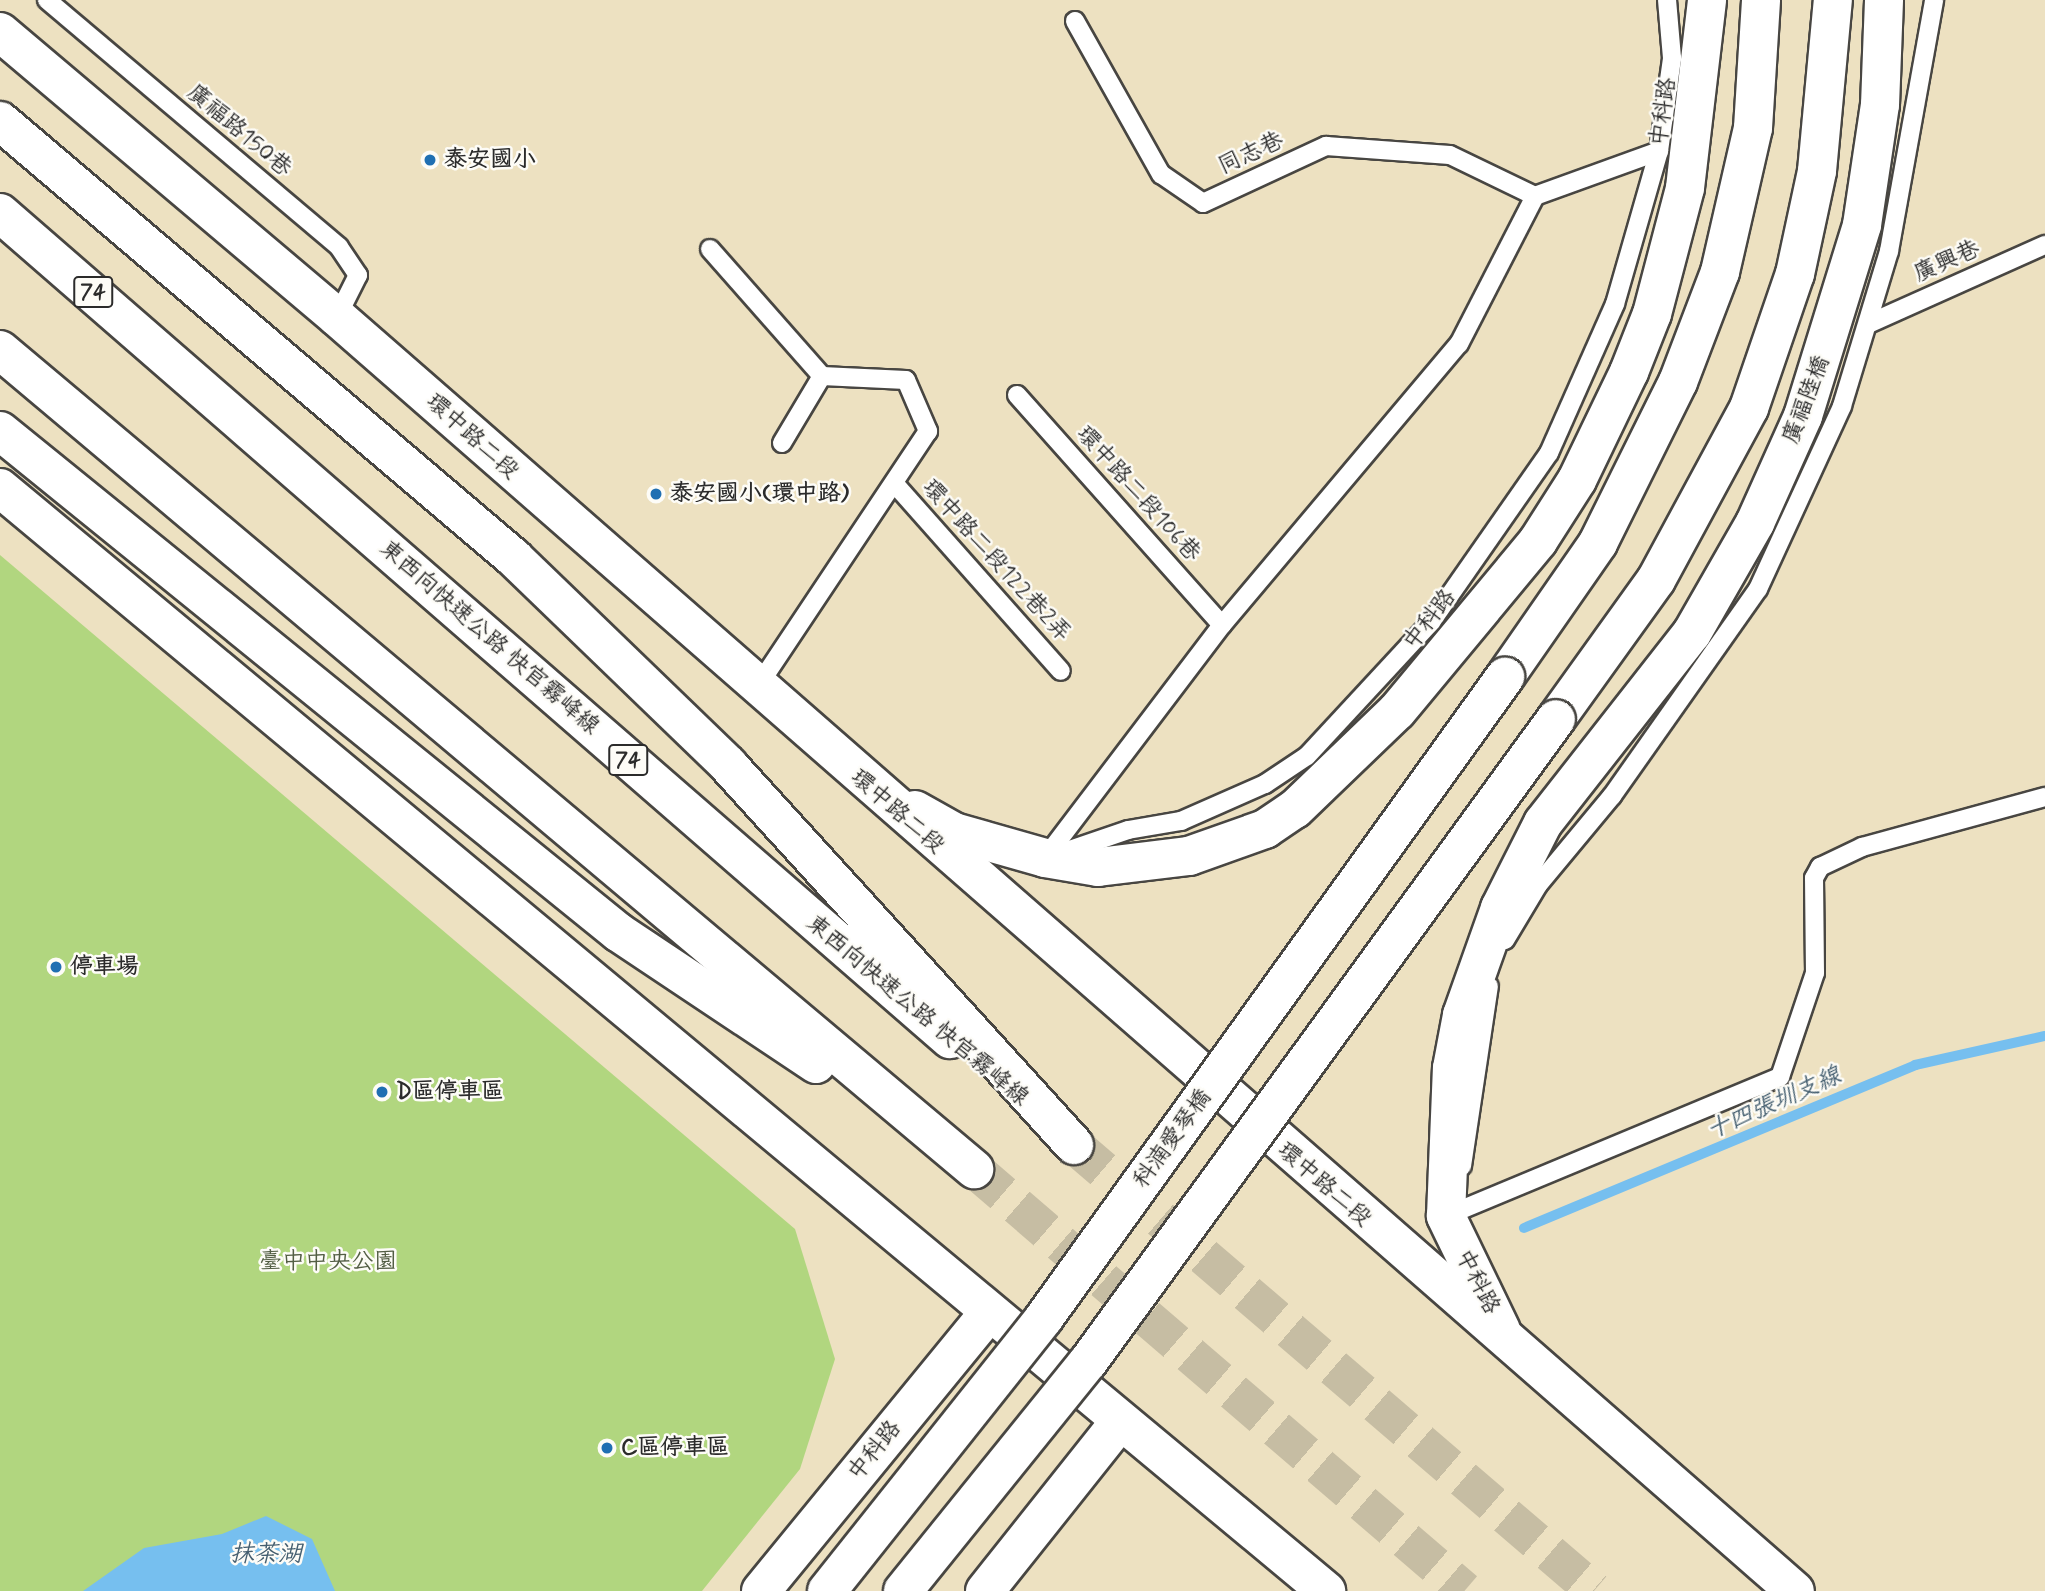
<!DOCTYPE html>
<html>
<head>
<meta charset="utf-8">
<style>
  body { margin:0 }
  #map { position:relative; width:2045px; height:1591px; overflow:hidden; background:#ede1c1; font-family:Mynerve,"LXGW WenKai TC",sans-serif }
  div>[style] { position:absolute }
  .green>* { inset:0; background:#b1d67f }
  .water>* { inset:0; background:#76bfef }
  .stream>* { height:10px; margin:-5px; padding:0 5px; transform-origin:5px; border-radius:5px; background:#76bfef }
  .trunk-tunnel>* { height:38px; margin-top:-19px; transform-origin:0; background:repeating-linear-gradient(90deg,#c6bda3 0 38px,transparent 0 57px) }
  .roads { filter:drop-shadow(2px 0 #484642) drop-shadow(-2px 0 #484642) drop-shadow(0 2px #484642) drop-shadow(0 -2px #484642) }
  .service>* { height:18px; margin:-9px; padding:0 9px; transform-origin:9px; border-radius:9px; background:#fff }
  .tertiary>* { height:38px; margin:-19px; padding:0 19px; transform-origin:19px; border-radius:19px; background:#fff }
  .trunk>* { height:38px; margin:-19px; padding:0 19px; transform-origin:19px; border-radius:19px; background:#fff }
  .bridges { filter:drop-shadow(2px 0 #484642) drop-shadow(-2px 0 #484642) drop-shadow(0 2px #484642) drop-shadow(0 -2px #484642) }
  .tertiary-bridge>* { height:38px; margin:-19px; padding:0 19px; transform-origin:19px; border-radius:19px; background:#fff }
  .dots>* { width:19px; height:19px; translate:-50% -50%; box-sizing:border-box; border:4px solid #fdfcf7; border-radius:50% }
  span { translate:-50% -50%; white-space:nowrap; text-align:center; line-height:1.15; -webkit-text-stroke:5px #fdfcf7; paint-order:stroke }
  .shield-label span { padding:2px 5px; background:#fdfcf7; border:2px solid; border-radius:5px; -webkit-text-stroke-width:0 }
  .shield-label { font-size:21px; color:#2b2b2b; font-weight:700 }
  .street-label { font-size:23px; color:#2b2b2b }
  .poi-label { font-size:23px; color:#2b2b2b; font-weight:700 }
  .left { translate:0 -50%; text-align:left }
  .park-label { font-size:23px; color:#535e44 }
  .water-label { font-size:24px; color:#455f70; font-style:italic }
</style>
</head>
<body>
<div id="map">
  <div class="green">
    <i style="clip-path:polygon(0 555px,795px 1229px,835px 1359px,800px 1469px,702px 1591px,0 1591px)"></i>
  </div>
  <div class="water">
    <i style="clip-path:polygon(266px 1516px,312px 1539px,335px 1591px,83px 1591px,144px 1548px,222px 1534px)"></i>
  </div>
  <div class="stream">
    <i style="left:1524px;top:1228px;width:424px;rotate:-22.6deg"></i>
    <i style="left:1915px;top:1065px;width:133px;rotate:-12.6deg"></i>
  </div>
  <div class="trunk-tunnel">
    <i style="left:1074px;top:1145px;width:685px;rotate:40.62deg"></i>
    <i style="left:974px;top:1169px;width:647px;rotate:40.68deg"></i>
  </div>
  <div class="roads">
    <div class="service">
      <i style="left:47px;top:0;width:382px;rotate:40.2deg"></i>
      <i style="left:339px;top:247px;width:34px;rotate:56deg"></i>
      <i style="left:358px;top:275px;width:47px;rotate:116.6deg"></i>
      <i style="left:1075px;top:21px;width:176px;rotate:60.7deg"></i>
      <i style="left:1161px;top:174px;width:51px;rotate:34.6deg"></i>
      <i style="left:1203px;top:203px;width:136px;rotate:-24.9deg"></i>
      <i style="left:1326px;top:146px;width:124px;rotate:4.2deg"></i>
      <i style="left:1450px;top:155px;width:94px;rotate:25.8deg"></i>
      <i style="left:710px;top:249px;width:169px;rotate:48.6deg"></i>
      <i style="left:822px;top:376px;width:84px;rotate:2.7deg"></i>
      <i style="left:906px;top:380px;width:56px;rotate:66.7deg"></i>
      <i style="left:928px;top:431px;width:310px;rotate:123.7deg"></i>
      <i style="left:1868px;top:324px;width:194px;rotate:-24.1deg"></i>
      <i style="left:1017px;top:395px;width:308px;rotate:48.3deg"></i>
      <i style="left:782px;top:443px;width:78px;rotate:-59.2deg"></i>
      <i style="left:894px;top:483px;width:251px;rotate:48.4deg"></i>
      <i style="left:1061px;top:853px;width:71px;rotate:-18.9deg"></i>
      <i style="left:1128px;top:830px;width:54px;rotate:-9.6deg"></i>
      <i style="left:1181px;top:821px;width:92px;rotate:-23.8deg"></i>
      <i style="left:1265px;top:784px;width:50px;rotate:-33.7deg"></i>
      <i style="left:1307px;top:756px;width:183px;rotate:-47.2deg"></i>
      <i style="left:1431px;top:622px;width:206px;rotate:-55.1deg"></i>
      <i style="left:1549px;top:453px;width:163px;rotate:-66.1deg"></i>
      <i style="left:1615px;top:304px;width:159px;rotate:-74deg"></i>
      <i style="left:1659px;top:151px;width:94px;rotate:-82deg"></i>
      <i style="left:1672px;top:58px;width:58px;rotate:-94.9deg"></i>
      <i style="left:1045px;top:858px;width:293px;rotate:-52.8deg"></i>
      <i style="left:1222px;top:625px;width:368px;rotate:-49.9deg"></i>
      <i style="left:1459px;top:344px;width:166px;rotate:-62.8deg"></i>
      <i style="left:1535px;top:196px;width:132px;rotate:-19.9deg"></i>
      <i style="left:1505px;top:940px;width:64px;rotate:-59deg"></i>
      <i style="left:1538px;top:885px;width:116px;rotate:-50.3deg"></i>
      <i style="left:1612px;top:796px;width:253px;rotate:-54.8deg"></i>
      <i style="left:1758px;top:589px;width:201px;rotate:-65.3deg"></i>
      <i style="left:1842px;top:406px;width:162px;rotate:-73.1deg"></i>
      <i style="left:1889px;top:251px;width:255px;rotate:-79.8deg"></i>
      <i style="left:1462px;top:1166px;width:182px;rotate:-81.5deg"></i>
      <i style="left:1446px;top:1216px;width:362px;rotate:-22.6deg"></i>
      <i style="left:1780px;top:1077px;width:110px;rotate:-71.4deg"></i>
      <i style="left:1815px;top:973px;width:95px;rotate:-90.6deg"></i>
      <i style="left:1814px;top:878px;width:13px;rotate:-61deg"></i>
      <i style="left:1820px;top:867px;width:47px;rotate:-25.5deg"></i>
      <i style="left:1862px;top:847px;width:190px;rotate:-15.3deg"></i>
    </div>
    <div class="tertiary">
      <i style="left:0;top:32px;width:441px;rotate:40.2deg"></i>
      <i style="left:337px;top:317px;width:1936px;rotate:41.15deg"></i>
      <i style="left:0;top:488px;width:1725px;rotate:39.75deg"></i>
      <i style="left:1505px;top:677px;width:163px;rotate:-55.2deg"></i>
      <i style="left:1598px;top:543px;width:180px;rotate:-63.6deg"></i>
      <i style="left:1678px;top:382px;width:118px;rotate:-69.1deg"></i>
      <i style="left:1720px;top:272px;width:148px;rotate:-77.1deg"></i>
      <i style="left:1753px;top:128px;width:128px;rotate:-86.4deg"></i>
      <i style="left:1556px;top:719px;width:171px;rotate:-54.3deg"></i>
      <i style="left:1656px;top:580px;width:196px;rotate:-61.6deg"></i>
      <i style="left:1749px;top:408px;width:142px;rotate:-71.1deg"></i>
      <i style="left:1795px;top:274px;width:105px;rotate:-77.9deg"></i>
      <i style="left:1817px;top:171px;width:172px;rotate:-84.7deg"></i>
      <i style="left:915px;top:810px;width:45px;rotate:29.4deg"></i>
      <i style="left:954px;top:832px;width:95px;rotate:15.9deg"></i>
      <i style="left:1045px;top:858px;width:54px;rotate:9.6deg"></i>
      <i style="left:1098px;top:867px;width:92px;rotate:-6.9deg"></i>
      <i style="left:1189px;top:856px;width:81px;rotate:-19.6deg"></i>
      <i style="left:1265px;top:829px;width:36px;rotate:-34deg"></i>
      <i style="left:1295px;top:809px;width:141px;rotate:-43.9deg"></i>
      <i style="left:1397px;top:711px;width:221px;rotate:-50.3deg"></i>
      <i style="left:1538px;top:541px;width:72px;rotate:-57.4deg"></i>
      <i style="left:1577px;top:480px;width:120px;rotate:-64.3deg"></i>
      <i style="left:1629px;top:372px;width:62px;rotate:-68.4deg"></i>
      <i style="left:1652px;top:314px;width:130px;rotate:-75.3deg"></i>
      <i style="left:1685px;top:188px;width:189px;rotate:-83.3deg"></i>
      <i style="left:1501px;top:1330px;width:127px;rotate:-115.8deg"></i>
      <i style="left:1446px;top:1216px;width:148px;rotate:-87.7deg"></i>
      <i style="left:1452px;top:1068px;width:54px;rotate:-79.3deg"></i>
      <i style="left:1462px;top:1015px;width:114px;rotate:-70.4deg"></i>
      <i style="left:1500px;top:908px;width:95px;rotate:-63.2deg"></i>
      <i style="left:1543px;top:823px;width:241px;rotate:-51.9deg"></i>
      <i style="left:1692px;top:633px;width:127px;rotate:-60.2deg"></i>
      <i style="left:1755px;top:523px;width:117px;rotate:-65.8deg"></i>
      <i style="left:1803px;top:416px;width:200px;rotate:-72.8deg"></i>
      <i style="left:1862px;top:225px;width:121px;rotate:-81.5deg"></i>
      <i style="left:1880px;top:105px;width:105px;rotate:-87.8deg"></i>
      <i style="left:761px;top:1591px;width:360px;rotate:-50.7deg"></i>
      <i style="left:985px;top:1591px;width:217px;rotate:-51.5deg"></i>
    </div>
    <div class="trunk">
      <i style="left:0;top:121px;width:675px;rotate:40.37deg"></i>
      <i style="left:514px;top:558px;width:298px;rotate:44deg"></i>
      <i style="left:728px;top:765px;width:514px;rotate:47.68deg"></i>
      <i style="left:0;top:213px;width:1259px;rotate:41.01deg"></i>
      <i style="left:0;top:350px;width:1273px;rotate:40.06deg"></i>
      <i style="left:0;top:431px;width:796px;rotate:39.03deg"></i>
      <i style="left:618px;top:932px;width:238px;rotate:33.7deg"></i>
    </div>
  </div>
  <div class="bridges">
    <div class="tertiary-bridge">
      <i style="left:827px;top:1591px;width:349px;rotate:-51.5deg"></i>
      <i style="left:1044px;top:1318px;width:790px;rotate:-54.28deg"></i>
      <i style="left:903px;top:1591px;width:294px;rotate:-51.1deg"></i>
      <i style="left:1088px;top:1362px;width:795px;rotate:-53.95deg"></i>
    </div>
  </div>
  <div class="dots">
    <i style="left:430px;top:160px;background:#1f6fb2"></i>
    <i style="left:656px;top:494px;background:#1f6fb2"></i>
    <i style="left:56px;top:967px;background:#1f6fb2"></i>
    <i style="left:382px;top:1092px;background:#1f6fb2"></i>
    <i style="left:607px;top:1448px;background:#1f6fb2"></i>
  </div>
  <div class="shield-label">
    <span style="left:93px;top:292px">74</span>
    <span style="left:628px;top:760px">74</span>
  </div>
  <div class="street-label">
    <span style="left:1664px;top:112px;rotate:-82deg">中科路</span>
    <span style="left:239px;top:131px;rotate:40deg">廣福路150巷</span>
    <span style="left:1251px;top:154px;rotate:-25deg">同志巷</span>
    <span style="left:1947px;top:262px;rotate:-24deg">廣興巷</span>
    <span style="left:1807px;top:400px;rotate:-69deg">廣福陸橋</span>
    <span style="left:472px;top:437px;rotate:42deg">環中路二段</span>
    <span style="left:1138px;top:494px;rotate:48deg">環中路二段106巷</span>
    <span style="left:996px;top:561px;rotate:48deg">環中路二段122巷2弄</span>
    <span style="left:1430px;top:620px;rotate:-52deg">中科路</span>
    <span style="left:489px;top:638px;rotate:41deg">東西向快速公路 快官霧峰線</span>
    <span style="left:897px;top:812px;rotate:41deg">環中路二段</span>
    <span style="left:917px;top:1011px;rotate:40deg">東西向快速公路 快官霧峰線</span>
    <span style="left:1173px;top:1139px;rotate:-54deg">科湳愛琴橋</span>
    <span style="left:1324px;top:1185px;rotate:41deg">環中路二段</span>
    <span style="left:1477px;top:1282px;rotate:63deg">中科路</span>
    <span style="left:875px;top:1451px;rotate:-51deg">中科路</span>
  </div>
  <div class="poi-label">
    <span class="left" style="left:444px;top:160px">泰安國小</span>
    <span class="left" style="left:670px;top:494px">泰安國小(環中路)</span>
    <span class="left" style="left:70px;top:967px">停車場</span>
    <span class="left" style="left:396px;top:1092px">D區停車區</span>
    <span class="left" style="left:621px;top:1448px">C區停車區</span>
  </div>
  <div class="park-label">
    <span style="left:328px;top:1262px">臺中中央公園</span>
  </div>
  <div class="water-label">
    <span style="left:1774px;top:1104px;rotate:-24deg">十四張圳支線</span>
    <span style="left:266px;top:1555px">抹茶湖</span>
  </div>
</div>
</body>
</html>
